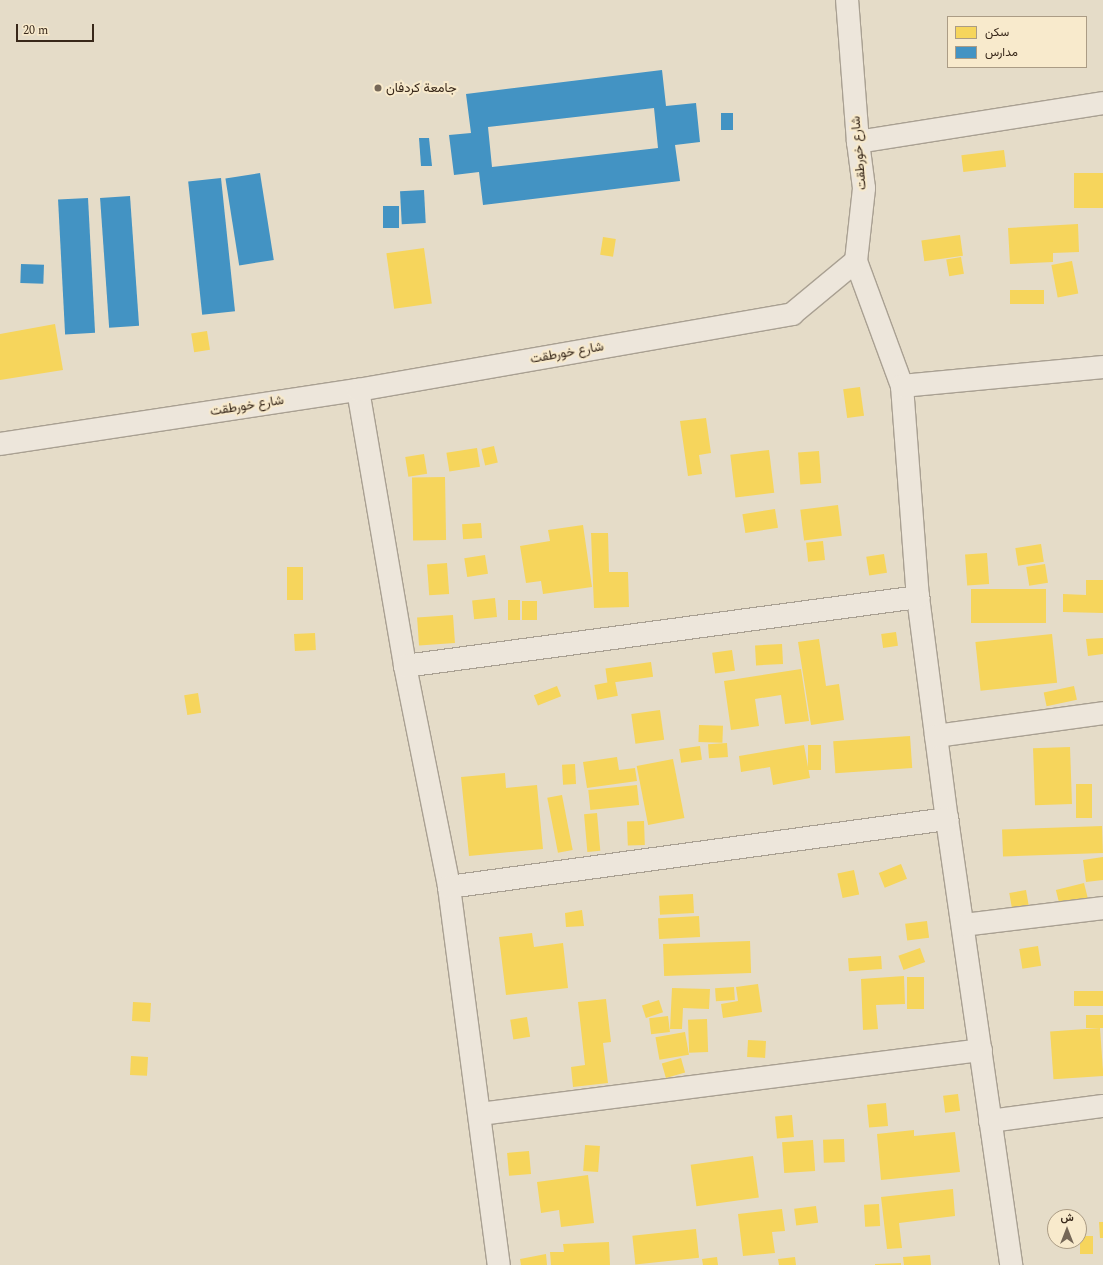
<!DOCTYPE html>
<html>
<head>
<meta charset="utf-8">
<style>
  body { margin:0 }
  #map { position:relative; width:1103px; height:1265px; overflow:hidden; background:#e5dcc8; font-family:Spectral,Vazirmatn,serif }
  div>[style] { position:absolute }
  .homes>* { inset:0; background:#f6d55c; transform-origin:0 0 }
  .schools>* { inset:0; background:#4393c3; transform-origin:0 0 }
  .roads { filter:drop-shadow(1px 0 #a9a092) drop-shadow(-1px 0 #a9a092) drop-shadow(0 1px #a9a092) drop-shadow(0 -1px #a9a092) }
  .minor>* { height:22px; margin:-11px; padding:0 11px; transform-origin:11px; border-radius:11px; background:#ede6db }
  .dots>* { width:11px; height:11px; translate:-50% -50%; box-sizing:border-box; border:2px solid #f8eacc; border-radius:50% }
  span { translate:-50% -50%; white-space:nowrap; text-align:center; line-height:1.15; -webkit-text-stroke:4px #f8eacc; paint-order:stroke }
  .poi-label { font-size:13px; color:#38281a }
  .left { translate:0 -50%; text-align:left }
  .street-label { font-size:13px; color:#38281a }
  .legend { position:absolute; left:947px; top:16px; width:140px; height:52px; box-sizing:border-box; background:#f8eacc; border:1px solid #ab9c85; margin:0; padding:5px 7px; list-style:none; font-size:12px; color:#38281a }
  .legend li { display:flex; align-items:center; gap:8px; height:20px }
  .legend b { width:20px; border:1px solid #ab9c85 }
  .north { position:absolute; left:1047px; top:1209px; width:40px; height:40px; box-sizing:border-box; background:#f8eacc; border:1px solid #ab9c85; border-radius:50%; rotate:0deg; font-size:11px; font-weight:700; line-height:16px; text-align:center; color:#38281a }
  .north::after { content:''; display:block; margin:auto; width:14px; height:18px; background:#756757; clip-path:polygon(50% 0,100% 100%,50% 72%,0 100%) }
  .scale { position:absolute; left:16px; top:24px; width:78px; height:18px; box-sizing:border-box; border:2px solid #38281a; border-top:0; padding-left:5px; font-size:12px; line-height:14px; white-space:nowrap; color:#38281a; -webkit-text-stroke:3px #f8eacc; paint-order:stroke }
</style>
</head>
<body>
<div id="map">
  <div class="homes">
    <i style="left:1004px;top:150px;width:17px;height:43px;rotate:83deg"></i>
    <i style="left:1103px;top:173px;width:35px;height:29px;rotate:90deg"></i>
    <i style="clip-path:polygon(1078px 224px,1079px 252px,1053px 253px,1053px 262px,1010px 264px,1008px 228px)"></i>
    <i style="left:960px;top:235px;width:21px;height:39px;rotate:82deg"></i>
    <i style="left:603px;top:237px;width:13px;height:18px;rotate:9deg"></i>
    <i style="left:424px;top:248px;width:56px;height:38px;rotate:82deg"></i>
    <i style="left:961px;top:257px;width:17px;height:15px;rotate:80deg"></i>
    <i style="left:1072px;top:261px;width:33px;height:21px;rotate:79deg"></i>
    <i style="left:1044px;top:290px;width:14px;height:34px;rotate:90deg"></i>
    <i style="clip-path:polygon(55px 324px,63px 370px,0 380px,0 334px)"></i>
    <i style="left:207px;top:331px;width:19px;height:16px;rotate:81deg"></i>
    <i style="left:860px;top:387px;width:29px;height:17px;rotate:82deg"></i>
    <i style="clip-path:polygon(706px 418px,711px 453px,699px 455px,702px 474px,688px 476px,680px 421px)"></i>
    <i style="left:494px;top:446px;width:17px;height:13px;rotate:77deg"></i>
    <i style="left:477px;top:448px;width:19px;height:31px;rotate:81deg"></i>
    <i style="left:769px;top:450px;width:43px;height:39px;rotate:83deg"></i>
    <i style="left:819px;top:451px;width:32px;height:21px;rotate:86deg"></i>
    <i style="left:424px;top:454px;width:20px;height:19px;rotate:81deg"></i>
    <i style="left:445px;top:477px;width:63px;height:33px;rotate:89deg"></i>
    <i style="left:838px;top:505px;width:31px;height:38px;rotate:83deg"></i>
    <i style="left:775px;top:509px;width:19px;height:33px;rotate:81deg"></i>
    <i style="left:481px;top:523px;width:15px;height:19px;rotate:86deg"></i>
    <i style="clip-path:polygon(583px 525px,592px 587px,543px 594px,541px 581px,526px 583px,520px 546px,550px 541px,548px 530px)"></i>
    <i style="clip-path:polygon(591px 533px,608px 533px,609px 572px,628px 572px,629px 607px,594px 608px)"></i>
    <i style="left:823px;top:541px;width:19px;height:17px;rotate:84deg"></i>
    <i style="left:1041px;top:544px;width:18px;height:26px;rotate:81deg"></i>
    <i style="left:987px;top:553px;width:31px;height:22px;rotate:86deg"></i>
    <i style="left:884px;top:554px;width:19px;height:18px;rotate:81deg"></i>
    <i style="left:485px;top:555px;width:19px;height:21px;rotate:81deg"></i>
    <i style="left:447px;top:563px;width:31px;height:20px;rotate:86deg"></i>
    <i style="left:1045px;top:564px;width:19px;height:19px;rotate:81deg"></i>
    <i style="left:287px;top:567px;width:16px;height:33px"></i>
    <i style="clip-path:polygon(1086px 580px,1103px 580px,1103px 613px,1063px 612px,1063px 594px,1086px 595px)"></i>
    <i style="left:1046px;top:589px;width:34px;height:75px;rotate:90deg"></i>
    <i style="left:495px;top:598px;width:19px;height:23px;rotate:84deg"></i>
    <i style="left:508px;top:600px;width:12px;height:20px"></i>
    <i style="left:537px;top:601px;width:19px;height:15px;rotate:90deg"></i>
    <i style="left:453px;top:615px;width:28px;height:36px;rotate:86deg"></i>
    <i style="left:896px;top:632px;width:14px;height:15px;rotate:82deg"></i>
    <i style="left:315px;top:633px;width:17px;height:21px;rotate:87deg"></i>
    <i style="left:1052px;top:634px;width:49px;height:77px;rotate:84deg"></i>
    <i style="clip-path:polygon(1103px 638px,1103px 654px,1088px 656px,1086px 639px)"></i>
    <i style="clip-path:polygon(819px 639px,826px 686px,839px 684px,844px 720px,811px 725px,798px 642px)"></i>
    <i style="left:782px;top:644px;width:20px;height:27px;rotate:87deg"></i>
    <i style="left:732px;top:650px;width:21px;height:20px;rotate:82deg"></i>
    <i style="left:651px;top:662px;width:15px;height:46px;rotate:82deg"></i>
    <i style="clip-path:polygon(801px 669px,809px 721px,785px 724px,781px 695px,755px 699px,759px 726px,731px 730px,724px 681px)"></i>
    <i style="left:615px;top:681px;width:15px;height:21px;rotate:79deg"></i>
    <i style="left:557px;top:686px;width:11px;height:25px;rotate:68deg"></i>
    <i style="left:1074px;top:686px;width:14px;height:31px;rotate:78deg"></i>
    <i style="left:198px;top:693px;width:20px;height:14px;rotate:81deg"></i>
    <i style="left:660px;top:710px;width:30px;height:29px;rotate:82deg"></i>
    <i style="left:699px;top:725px;width:24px;height:17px;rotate:2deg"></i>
    <i style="left:910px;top:736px;width:32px;height:77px;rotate:86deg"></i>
    <i style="left:727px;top:743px;width:14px;height:19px;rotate:86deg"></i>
    <i style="clip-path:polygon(804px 745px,810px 778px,773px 785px,770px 767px,741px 772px,739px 756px)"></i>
    <i style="left:808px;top:745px;width:13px;height:25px"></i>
    <i style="left:700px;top:746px;width:14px;height:21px;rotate:82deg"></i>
    <i style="left:1070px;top:747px;width:57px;height:37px;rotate:88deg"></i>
    <i style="clip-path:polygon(617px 757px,619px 770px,635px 768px,637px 781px,587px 788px,583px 762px)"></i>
    <i style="left:673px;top:759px;width:60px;height:37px;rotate:79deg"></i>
    <i style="left:575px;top:764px;width:20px;height:13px;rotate:87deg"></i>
    <i style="clip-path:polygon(505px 773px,506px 788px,537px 785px,543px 849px,469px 856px,461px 777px)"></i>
    <i style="left:1092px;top:784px;width:34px;height:16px;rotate:90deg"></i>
    <i style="left:637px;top:785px;width:20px;height:49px;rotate:84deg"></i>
    <i style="left:562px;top:795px;width:56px;height:15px;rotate:79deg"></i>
    <i style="left:597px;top:813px;width:38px;height:13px;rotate:85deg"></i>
    <i style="left:644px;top:821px;width:24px;height:17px;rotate:88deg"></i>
    <i style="left:1102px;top:826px;width:27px;height:100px;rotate:88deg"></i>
    <i style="clip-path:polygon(1103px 857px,1103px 880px,1086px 882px,1083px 860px)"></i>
    <i style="left:901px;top:864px;width:16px;height:24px;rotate:68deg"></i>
    <i style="left:854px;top:870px;width:25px;height:17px;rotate:78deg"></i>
    <i style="left:1084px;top:883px;width:16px;height:29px;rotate:76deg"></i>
    <i style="left:1026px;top:890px;width:17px;height:17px;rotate:80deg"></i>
    <i style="left:693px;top:894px;width:19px;height:34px;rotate:87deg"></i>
    <i style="clip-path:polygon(582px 910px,584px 926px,566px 927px,565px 913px)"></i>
    <i style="left:699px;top:916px;width:21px;height:41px;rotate:87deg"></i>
    <i style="left:927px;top:921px;width:17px;height:22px;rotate:83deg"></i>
    <i style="clip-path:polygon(532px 933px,534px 947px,563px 943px,568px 988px,506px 995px,499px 937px)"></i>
    <i style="left:750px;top:941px;width:32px;height:87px;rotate:88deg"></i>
    <i style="left:1038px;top:946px;width:20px;height:19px;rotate:81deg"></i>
    <i style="left:920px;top:948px;width:15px;height:23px;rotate:70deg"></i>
    <i style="left:881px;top:956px;width:13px;height:33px;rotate:86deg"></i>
    <i style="clip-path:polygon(904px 976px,905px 1004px,876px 1005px,878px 1029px,863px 1030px,861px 979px)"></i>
    <i style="left:924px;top:977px;width:32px;height:17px;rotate:90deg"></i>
    <i style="clip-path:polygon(758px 984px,762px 1012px,723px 1018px,721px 1004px,738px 1001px,736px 987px)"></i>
    <i style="left:734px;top:987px;width:13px;height:19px;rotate:86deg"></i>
    <i style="clip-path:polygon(672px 988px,710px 989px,709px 1009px,683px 1008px,682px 1029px,670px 1029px)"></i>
    <i style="left:1103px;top:991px;width:15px;height:29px;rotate:90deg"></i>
    <i style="clip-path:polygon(606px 999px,611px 1042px,603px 1043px,608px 1083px,573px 1087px,571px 1067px,585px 1065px,578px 1002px)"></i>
    <i style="left:659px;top:1000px;width:13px;height:18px;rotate:72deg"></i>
    <i style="left:133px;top:1002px;width:18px;height:19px;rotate:3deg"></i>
    <i style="left:1086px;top:1015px;width:17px;height:13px"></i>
    <i style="left:668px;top:1016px;width:16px;height:19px;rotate:83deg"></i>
    <i style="left:527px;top:1017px;width:20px;height:17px;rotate:81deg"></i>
    <i style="left:707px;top:1019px;width:33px;height:19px;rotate:88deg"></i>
    <i style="left:1100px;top:1028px;width:48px;height:50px;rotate:86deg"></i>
    <i style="left:685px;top:1032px;width:23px;height:30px;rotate:80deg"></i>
    <i style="left:748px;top:1040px;width:18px;height:17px;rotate:3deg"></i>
    <i style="left:131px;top:1056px;width:17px;height:19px;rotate:3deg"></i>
    <i style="left:681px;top:1058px;width:15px;height:20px;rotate:74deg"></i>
    <i style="left:958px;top:1094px;width:17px;height:15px;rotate:83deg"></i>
    <i style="left:886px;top:1103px;width:23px;height:19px;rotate:85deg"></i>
    <i style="left:792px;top:1115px;width:22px;height:17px;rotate:85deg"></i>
    <i style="clip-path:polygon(914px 1130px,914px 1136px,955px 1132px,960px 1172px,881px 1180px,877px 1134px)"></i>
    <i style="left:844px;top:1139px;width:23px;height:21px;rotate:88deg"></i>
    <i style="left:813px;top:1140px;width:31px;height:31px;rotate:86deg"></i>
    <i style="left:585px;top:1145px;width:15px;height:26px;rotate:4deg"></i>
    <i style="left:529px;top:1151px;width:23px;height:22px;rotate:85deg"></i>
    <i style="left:753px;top:1156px;width:42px;height:63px;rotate:82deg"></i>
    <i style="clip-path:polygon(588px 1175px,594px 1223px,561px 1227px,559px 1210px,541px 1213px,537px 1182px)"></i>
    <i style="clip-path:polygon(953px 1189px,955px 1216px,899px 1223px,902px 1248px,887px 1249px,881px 1197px)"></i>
    <i style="left:879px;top:1204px;width:22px;height:15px;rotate:87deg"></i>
    <i style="left:816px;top:1206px;width:17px;height:22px;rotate:83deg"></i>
    <i style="clip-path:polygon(782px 1209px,785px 1231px,772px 1232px,775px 1253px,743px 1256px,738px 1214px)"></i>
    <i style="clip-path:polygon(1099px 1222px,1103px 1222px,1103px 1238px,1100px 1238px)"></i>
    <i style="left:696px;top:1229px;width:29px;height:64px;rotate:84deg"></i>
    <i style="left:1080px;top:1236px;width:13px;height:18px"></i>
    <i style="clip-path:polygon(609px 1242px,610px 1265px,551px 1265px,550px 1252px,564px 1252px,563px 1244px)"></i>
    <i style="clip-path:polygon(546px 1254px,547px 1265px,521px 1265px,520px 1259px)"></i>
    <i style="clip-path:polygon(930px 1255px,931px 1265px,904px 1265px,903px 1257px)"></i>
    <i style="clip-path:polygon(717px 1257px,718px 1265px,703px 1265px,702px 1259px)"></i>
    <i style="clip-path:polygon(795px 1257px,796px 1265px,779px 1265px,778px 1259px)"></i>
    <i style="clip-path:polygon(901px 1263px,901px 1265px,875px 1265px,875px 1264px)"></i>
  </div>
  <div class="schools">
    <i style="clip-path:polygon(evenodd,662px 70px,666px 106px,696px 103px,700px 142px,675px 145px,680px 181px,483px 205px,479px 172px,454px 175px,449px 135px,471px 133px,466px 94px,662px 70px,654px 108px,658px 148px,492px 167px,488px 127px,654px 108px)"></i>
    <i style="left:721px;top:113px;width:12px;height:17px"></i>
    <i style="clip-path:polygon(419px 138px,429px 138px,432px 166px,421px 166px)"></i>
    <i style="left:260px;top:173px;width:88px;height:35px;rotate:81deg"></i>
    <i style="left:221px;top:178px;width:134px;height:33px;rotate:84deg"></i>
    <i style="left:424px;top:190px;width:33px;height:24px;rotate:87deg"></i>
    <i style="left:130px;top:196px;width:130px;height:30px;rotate:86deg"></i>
    <i style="left:88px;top:198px;width:135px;height:30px;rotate:87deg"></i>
    <i style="left:383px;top:206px;width:16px;height:22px"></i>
    <i style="left:21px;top:264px;width:23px;height:19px;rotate:2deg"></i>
  </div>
  <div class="roads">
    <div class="minor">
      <i style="left:858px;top:142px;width:248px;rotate:-9deg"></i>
      <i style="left:856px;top:261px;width:133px;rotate:69.8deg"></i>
      <i style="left:902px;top:386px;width:212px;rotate:85.7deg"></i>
      <i style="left:918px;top:597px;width:224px;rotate:82.6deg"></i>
      <i style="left:947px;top:819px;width:451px;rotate:81.8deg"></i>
      <i style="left:902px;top:386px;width:202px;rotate:-5.4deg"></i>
      <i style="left:358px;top:390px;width:280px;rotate:80.3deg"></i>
      <i style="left:405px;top:666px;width:225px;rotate:78.7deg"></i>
      <i style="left:449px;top:887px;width:381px;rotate:82.5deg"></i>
      <i style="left:0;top:444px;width:362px;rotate:-8.6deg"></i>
      <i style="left:358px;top:390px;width:441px;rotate:-9.9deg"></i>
      <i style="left:792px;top:314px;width:83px;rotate:-39.6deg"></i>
      <i style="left:856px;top:261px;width:73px;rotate:-83.7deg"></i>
      <i style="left:864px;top:188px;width:46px;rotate:-97.4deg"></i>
      <i style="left:858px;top:142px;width:142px;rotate:-94.4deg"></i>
      <i style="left:405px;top:666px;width:518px;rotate:-7.66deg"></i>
      <i style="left:936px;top:736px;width:169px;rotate:-7.8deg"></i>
      <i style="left:449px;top:887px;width:503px;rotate:-7.78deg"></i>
      <i style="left:963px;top:925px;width:141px;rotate:-6.9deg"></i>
      <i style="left:480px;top:1114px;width:505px;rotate:-7.28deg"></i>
      <i style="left:990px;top:1121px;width:114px;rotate:-7.6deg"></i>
    </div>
  </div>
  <div class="dots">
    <i style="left:378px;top:88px;background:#756757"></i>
  </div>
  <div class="poi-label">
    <span class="left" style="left:386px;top:88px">جامعة كردفان</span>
  </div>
  <div class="street-label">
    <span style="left:859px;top:153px;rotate:-95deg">شارع خورطقت</span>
    <span style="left:567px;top:353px;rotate:-10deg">شارع خورطقت</span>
    <span style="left:247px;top:406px;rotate:-9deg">شارع خورطقت</span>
  </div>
  <ul class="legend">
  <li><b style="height:11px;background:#f6d55c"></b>سكن</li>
  <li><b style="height:11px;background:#4393c3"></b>مدارس</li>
  </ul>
  <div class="north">ش</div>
  <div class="scale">20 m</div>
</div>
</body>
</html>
